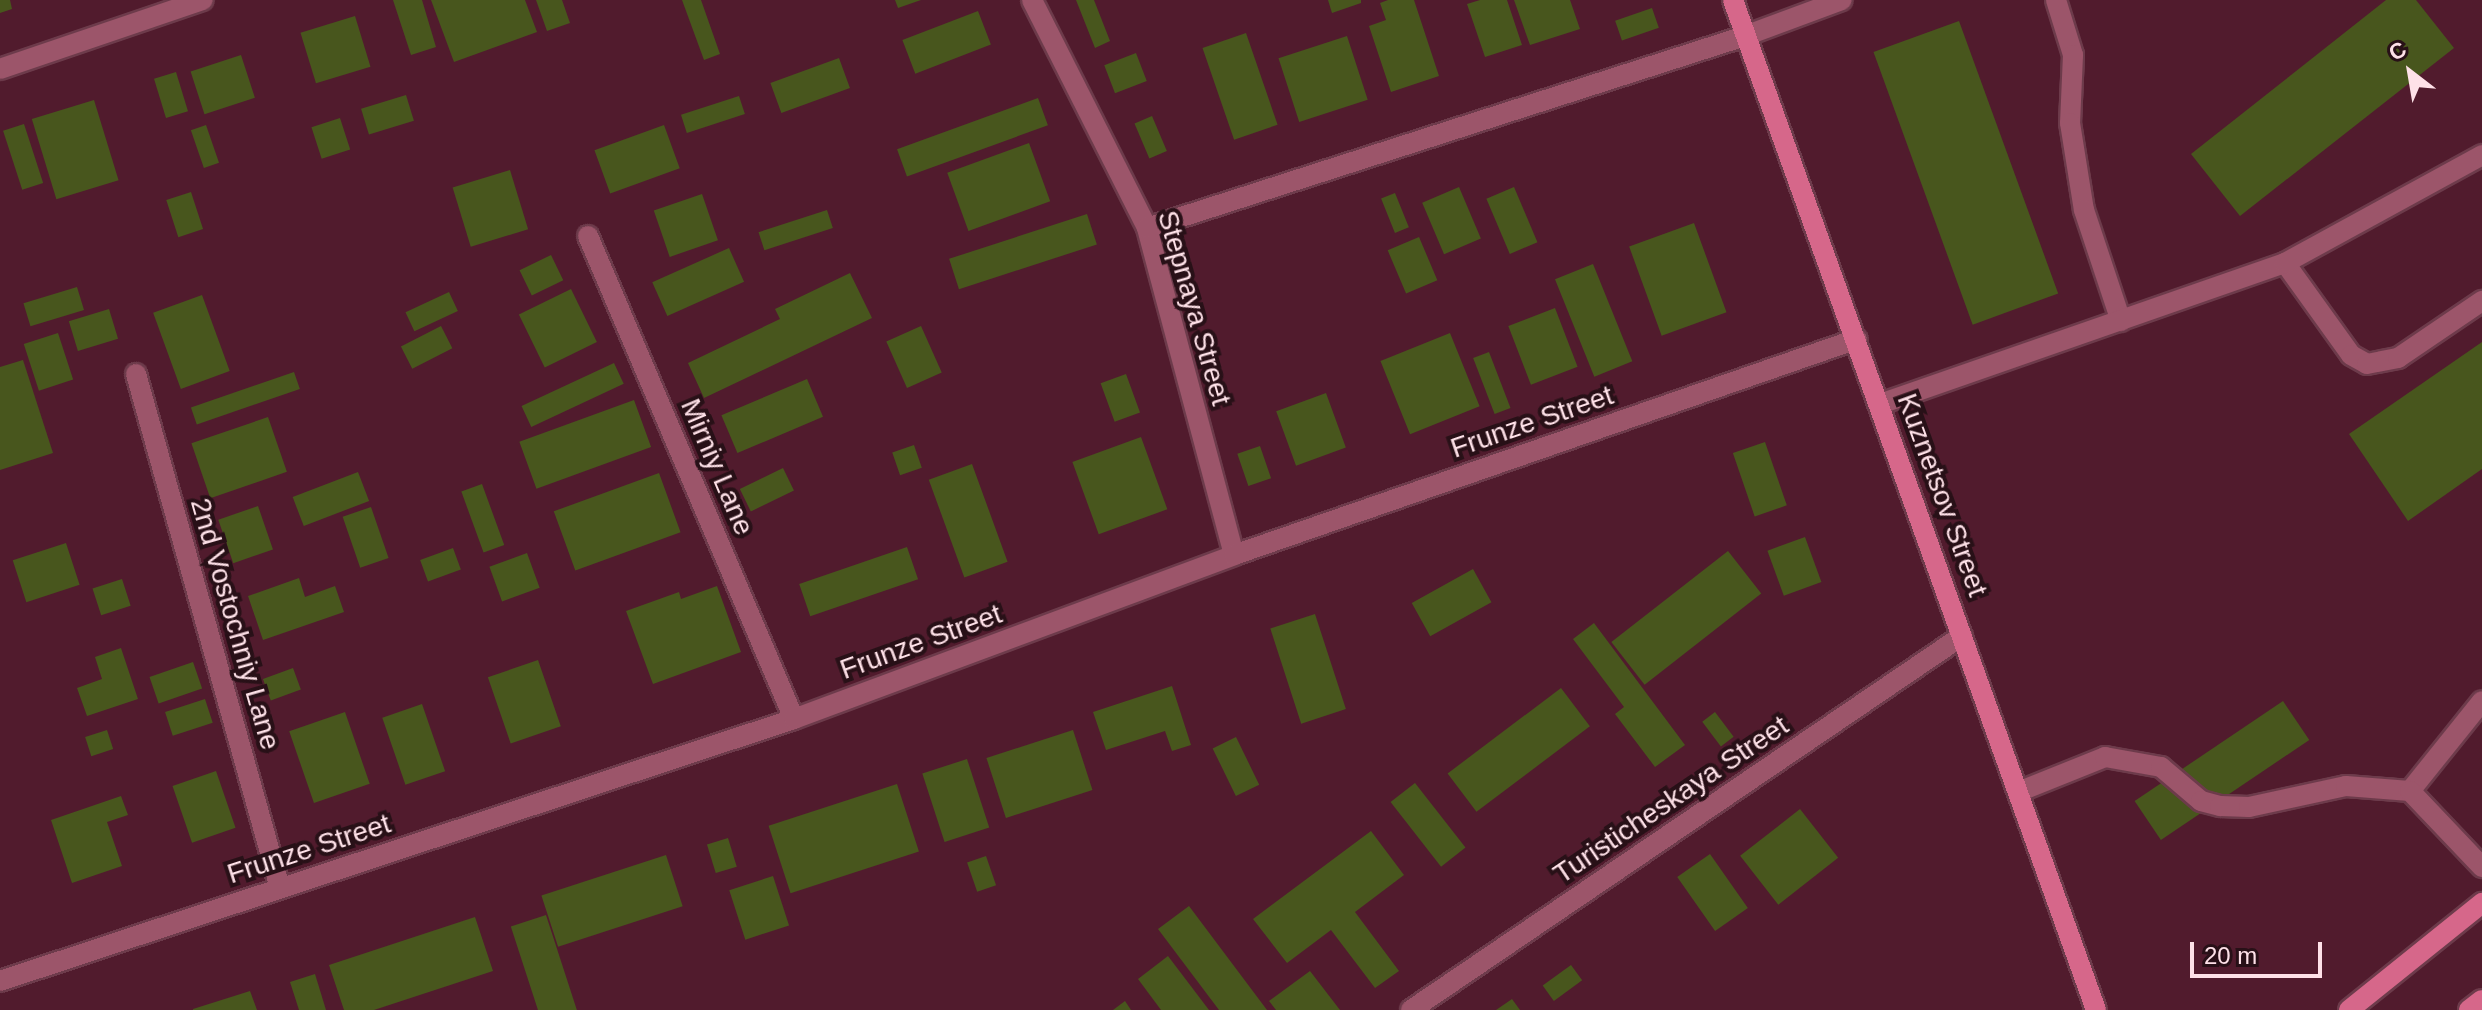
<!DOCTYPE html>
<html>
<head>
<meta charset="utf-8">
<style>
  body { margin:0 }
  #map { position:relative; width:2482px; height:1010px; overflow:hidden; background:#511b2d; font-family:Arial,sans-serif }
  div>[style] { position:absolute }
  .building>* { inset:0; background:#48561d; transform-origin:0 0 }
  .roads { filter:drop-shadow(2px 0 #6d3b4b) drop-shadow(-2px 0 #6d3b4b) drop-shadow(0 2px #6d3b4b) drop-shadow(0 -2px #6d3b4b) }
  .lane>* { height:20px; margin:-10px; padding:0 10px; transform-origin:10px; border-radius:10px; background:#9c556a }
  .street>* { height:20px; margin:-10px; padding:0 10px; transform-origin:10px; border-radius:10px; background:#9c556a }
  .secondary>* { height:20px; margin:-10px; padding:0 10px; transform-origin:10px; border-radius:10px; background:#d6678a }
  span { translate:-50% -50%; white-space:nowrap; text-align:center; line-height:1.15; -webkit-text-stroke:8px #281017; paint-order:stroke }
  .street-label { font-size:28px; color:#fee1e8 }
  .north { position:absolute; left:2370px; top:32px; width:80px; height:80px; -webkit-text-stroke:6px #281017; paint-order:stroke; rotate:329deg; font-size:22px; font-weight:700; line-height:32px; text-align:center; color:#fee1e8 }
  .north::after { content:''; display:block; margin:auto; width:28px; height:36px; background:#fee1e8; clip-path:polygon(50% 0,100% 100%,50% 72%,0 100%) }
  .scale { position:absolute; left:2190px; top:942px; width:132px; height:36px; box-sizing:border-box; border:4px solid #fee1e8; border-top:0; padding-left:10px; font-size:24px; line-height:28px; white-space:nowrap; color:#fee1e8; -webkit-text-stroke:6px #281017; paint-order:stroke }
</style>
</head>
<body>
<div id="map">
  <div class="building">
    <i style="clip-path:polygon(0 0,10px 0,12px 9px,0 13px)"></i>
    <i style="clip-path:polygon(393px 0,422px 0,436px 47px,411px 55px)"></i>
    <i style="clip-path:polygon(431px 0,525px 0,537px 32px,454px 62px)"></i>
    <i style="clip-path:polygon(536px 0,562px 0,570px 23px,547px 31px)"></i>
    <i style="clip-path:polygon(682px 0,701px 0,720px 54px,704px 60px)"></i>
    <i style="clip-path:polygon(895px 0,921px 0,898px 8px)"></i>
    <i style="clip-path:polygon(1076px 0,1094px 0,1110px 41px,1095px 48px)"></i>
    <i style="clip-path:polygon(1328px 0,1361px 0,1361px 3px,1332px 13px)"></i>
    <i style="clip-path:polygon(1388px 0,1414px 0,1439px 76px,1391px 92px,1369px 26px,1386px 20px,1380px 3px)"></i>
    <i style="clip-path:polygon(1480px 0,1507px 0,1522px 45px,1485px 57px,1467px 4px)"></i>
    <i style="clip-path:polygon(1514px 0,1570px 0,1580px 29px,1530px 45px)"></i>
    <i style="clip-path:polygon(2386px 0,2416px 0,2454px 48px,2240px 216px,2191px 154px)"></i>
    <i style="left:1652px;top:8px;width:21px;height:39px;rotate:71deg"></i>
    <i style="left:978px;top:11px;width:36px;height:81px;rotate:69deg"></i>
    <i style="left:355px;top:16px;width:53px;height:57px;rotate:73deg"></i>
    <i style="left:1959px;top:21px;width:290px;height:91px;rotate:70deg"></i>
    <i style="left:1246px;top:33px;width:97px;height:46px;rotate:71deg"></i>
    <i style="left:1347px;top:36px;width:67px;height:72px;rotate:72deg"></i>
    <i style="left:1136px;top:53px;width:30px;height:34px;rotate:69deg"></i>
    <i style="left:241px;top:55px;width:45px;height:53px;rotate:72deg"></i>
    <i style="left:839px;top:58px;width:32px;height:73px;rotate:70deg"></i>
    <i style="left:176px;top:72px;width:41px;height:23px;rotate:73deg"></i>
    <i style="left:406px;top:95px;width:27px;height:47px;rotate:73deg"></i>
    <i style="left:739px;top:96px;width:19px;height:61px;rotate:72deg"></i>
    <i style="left:1038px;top:98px;width:29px;height:150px;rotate:70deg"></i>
    <i style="left:94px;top:100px;width:84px;height:65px;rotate:73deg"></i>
    <i style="left:1152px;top:116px;width:38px;height:19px;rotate:67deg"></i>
    <i style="left:340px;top:118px;width:33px;height:30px;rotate:72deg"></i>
    <i style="left:24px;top:124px;width:62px;height:22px;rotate:72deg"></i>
    <i style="left:206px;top:125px;width:40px;height:16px;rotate:71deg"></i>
    <i style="left:664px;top:125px;width:46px;height:74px;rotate:70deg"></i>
    <i style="left:1029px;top:143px;width:62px;height:87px;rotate:70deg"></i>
    <i style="left:510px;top:170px;width:62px;height:60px;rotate:73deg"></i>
    <i style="left:1459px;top:187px;width:56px;height:40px;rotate:67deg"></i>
    <i style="left:1514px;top:187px;width:60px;height:30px;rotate:67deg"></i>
    <i style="left:191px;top:192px;width:39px;height:26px;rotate:72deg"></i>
    <i style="left:1395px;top:193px;width:37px;height:15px;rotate:68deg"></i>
    <i style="left:702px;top:194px;width:49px;height:51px;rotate:71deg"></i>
    <i style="left:827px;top:210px;width:19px;height:72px;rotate:72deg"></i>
    <i style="left:1087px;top:214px;width:32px;height:145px;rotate:72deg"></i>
    <i style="left:1694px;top:223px;width:95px;height:69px;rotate:70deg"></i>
    <i style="left:1419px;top:237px;width:47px;height:34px;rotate:67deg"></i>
    <i style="left:729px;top:248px;width:37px;height:84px;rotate:66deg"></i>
    <i style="left:551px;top:255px;width:28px;height:35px;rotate:64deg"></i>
    <i style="left:1593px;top:264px;width:105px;height:41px;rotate:68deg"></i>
    <i style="clip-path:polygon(850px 273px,872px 318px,704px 398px,688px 363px,780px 319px,775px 309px)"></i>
    <i style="left:77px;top:287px;width:24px;height:56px;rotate:73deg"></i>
    <i style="left:571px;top:289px;width:59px;height:58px;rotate:64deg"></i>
    <i style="left:449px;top:292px;width:21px;height:48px;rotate:65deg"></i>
    <i style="left:202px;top:295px;width:81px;height:52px;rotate:70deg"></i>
    <i style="left:1555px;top:308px;width:63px;height:50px;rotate:69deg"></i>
    <i style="left:109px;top:309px;width:31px;height:42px;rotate:73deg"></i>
    <i style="left:441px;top:326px;width:25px;height:45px;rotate:63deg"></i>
    <i style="left:921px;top:326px;width:51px;height:38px;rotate:66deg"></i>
    <i style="left:58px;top:333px;width:49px;height:36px;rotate:72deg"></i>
    <i style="left:1450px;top:333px;width:79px;height:75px;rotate:68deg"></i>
    <i style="clip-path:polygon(2482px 342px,2482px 469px,2408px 521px,2349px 434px)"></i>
    <i style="left:1489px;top:352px;width:60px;height:17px;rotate:69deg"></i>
    <i style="clip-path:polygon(23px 360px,53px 453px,0 470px,0 367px)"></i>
    <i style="left:614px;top:363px;width:23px;height:102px;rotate:65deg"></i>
    <i style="left:294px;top:372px;width:18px;height:109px;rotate:71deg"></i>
    <i style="left:1126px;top:374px;width:41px;height:27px;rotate:70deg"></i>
    <i style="left:807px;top:379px;width:41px;height:93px;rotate:67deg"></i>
    <i style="left:1326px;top:393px;width:58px;height:53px;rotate:70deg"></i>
    <i style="left:634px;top:400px;width:50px;height:122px;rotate:70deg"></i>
    <i style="left:268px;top:417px;width:58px;height:81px;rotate:71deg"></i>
    <i style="left:1141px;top:437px;width:77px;height:73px;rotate:70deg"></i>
    <i style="left:1765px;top:442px;width:67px;height:34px;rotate:71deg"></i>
    <i style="left:914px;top:445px;width:24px;height:23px;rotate:71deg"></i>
    <i style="left:1260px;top:446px;width:34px;height:24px;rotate:71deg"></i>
    <i style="left:972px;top:464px;width:104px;height:46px;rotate:70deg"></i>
    <i style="left:783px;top:468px;width:25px;height:48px;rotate:64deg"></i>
    <i style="left:358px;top:472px;width:31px;height:70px;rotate:69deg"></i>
    <i style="left:659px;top:473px;width:63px;height:112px;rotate:70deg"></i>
    <i style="left:482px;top:484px;width:65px;height:22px;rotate:70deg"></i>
    <i style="left:258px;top:506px;width:46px;height:42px;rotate:71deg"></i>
    <i style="left:371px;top:507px;width:54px;height:30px;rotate:71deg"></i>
    <i style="left:1805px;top:537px;width:48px;height:40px;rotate:70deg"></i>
    <i style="left:66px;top:543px;width:44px;height:56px;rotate:72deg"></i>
    <i style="left:907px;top:547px;width:34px;height:114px;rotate:71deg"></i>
    <i style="left:453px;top:548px;width:23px;height:35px;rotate:70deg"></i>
    <i style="left:1728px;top:551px;width:54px;height:148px;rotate:52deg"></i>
    <i style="left:527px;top:553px;width:37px;height:40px;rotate:70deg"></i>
    <i style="left:1473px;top:569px;width:38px;height:70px;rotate:61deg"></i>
    <i style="clip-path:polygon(299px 578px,305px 597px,335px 586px,344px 612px,263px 640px,248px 596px)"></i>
    <i style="left:122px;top:579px;width:28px;height:31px;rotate:72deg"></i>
    <i style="clip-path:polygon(717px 586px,741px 652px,653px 684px,626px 611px,679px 592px,681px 599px)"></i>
    <i style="left:1315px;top:614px;width:100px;height:47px;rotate:72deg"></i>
    <i style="clip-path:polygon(1594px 623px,1685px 745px,1655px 767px,1615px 714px,1624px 707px,1573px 639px)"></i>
    <i style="clip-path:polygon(121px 648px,138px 699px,87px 716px,77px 688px,102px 679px,95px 657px)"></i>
    <i style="left:538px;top:660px;width:70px;height:53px;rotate:71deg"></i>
    <i style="left:193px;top:662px;width:28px;height:46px;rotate:71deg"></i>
    <i style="left:293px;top:668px;width:23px;height:32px;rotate:70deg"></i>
    <i style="clip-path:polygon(1172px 686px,1191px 745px,1172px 751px,1165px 731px,1106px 750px,1093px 712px)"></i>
    <i style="left:1561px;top:688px;width:48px;height:142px;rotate:53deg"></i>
    <i style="left:205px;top:699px;width:25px;height:42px;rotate:72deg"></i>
    <i style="left:2283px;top:701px;width:47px;height:179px;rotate:56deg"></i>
    <i style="left:422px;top:704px;width:71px;height:42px;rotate:71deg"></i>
    <i style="left:345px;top:712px;width:76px;height:59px;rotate:71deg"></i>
    <i style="left:1715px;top:712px;width:31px;height:16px;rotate:53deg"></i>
    <i style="left:107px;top:730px;width:20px;height:23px;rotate:72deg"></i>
    <i style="left:1073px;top:730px;width:63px;height:91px;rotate:72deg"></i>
    <i style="left:1236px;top:737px;width:53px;height:26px;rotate:64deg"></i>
    <i style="left:967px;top:759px;width:72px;height:47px;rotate:72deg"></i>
    <i style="left:216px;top:771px;width:60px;height:46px;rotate:71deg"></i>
    <i style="left:1415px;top:783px;width:82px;height:31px;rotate:52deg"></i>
    <i style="left:897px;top:784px;width:71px;height:135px;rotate:72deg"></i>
    <i style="clip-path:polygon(121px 796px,128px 815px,107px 822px,122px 866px,72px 883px,51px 820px)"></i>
    <i style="left:1800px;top:809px;width:62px;height:76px;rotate:52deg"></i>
    <i style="clip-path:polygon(1371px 831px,1404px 875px,1355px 912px,1399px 971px,1375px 988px,1331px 930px,1287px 963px,1253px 919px)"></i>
    <i style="left:728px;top:838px;width:30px;height:22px;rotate:73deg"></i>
    <i style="left:1710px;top:854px;width:66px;height:40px;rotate:55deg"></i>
    <i style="left:666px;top:855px;width:54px;height:131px;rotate:72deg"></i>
    <i style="left:986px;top:856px;width:31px;height:20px;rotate:71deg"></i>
    <i style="left:773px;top:876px;width:52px;height:46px;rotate:72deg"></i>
    <i style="clip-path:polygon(1189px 906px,1267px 1010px,1219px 1010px,1158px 929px)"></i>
    <i style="left:546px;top:915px;width:100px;height:37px;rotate:72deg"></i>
    <i style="clip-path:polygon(475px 917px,493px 971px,374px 1010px,344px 1010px,329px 965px)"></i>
    <i style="clip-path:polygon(1168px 956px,1209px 1010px,1161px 1010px,1138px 979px)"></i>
    <i style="left:1571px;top:965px;width:19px;height:35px;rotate:54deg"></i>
    <i style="clip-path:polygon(1310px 971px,1340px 1010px,1276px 1010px,1269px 1001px)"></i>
    <i style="clip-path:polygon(315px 974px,326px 1010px,299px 1010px,290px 982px)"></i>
    <i style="clip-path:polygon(250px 991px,257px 1010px,193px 1010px,193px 1009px)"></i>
    <i style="clip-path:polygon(1512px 999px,1520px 1010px,1496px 1010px)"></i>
    <i style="clip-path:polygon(1125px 1001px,1131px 1010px,1113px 1010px)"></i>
  </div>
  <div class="roads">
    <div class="lane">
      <i style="left:2056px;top:0;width:58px;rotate:72.8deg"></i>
      <i style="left:2073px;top:55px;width:68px;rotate:92.5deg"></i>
      <i style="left:2070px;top:123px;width:88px;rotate:80.9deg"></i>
      <i style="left:2084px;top:210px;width:117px;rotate:71.6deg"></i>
      <i style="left:2285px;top:263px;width:113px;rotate:54.3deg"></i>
      <i style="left:2351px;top:355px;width:18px;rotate:29deg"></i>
      <i style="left:2367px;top:364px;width:32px;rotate:-11deg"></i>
      <i style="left:2398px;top:358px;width:102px;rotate:-34.2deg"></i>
      <i style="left:1880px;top:404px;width:429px;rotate:-19.2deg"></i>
      <i style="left:2285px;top:263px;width:225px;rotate:-28.7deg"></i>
      <i style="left:2410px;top:791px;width:115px;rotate:-51.3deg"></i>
      <i style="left:2018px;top:792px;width:94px;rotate:-21.9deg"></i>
      <i style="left:2105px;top:757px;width:57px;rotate:10.1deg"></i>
      <i style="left:2161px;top:767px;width:52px;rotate:40.4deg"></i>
      <i style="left:2201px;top:801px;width:20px;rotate:15deg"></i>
      <i style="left:2220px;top:806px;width:29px;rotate:2deg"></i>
      <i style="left:2249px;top:807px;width:99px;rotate:-12.2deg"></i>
      <i style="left:2346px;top:786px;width:64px;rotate:4.5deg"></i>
      <i style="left:2410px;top:791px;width:105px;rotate:46.5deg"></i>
    </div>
    <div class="street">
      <i style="left:1032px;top:0;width:255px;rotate:63.2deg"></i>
      <i style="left:1147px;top:228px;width:338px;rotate:75.1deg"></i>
      <i style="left:0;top:69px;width:214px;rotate:-18.8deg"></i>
      <i style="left:1147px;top:228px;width:628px;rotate:-17.8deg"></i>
      <i style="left:1745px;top:36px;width:103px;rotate:-20.4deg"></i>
      <i style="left:588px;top:236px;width:525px;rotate:66.9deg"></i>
      <i style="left:136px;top:374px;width:534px;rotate:74.35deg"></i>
      <i style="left:0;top:981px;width:836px;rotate:-18.26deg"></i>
      <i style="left:794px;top:719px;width:470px;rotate:-20.4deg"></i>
      <i style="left:1234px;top:555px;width:659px;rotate:-19.12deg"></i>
      <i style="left:1411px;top:1010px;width:666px;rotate:-34.17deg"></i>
    </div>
    <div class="secondary">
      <i style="left:1733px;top:0;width:1073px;rotate:70.23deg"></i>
      <i style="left:2349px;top:1010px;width:171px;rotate:-38.8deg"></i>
      <i style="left:2469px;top:1010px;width:16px;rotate:-38deg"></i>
    </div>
  </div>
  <div class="street-label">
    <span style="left:1194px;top:308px;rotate:74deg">Stepnaya Street</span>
    <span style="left:1532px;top:422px;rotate:-19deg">Frunze Street</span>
    <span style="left:717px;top:467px;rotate:67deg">Mirniy Lane</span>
    <span style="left:1942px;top:495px;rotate:70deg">Kuznetsov Street</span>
    <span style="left:235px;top:624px;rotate:74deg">2nd Vostochniy Lane</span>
    <span style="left:921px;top:642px;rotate:-20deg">Frunze Street</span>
    <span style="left:1671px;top:800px;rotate:-34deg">Turisticheskaya Street</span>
    <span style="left:309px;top:849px;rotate:-18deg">Frunze Street</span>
  </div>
  <div class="north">С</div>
  <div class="scale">20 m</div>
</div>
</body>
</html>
